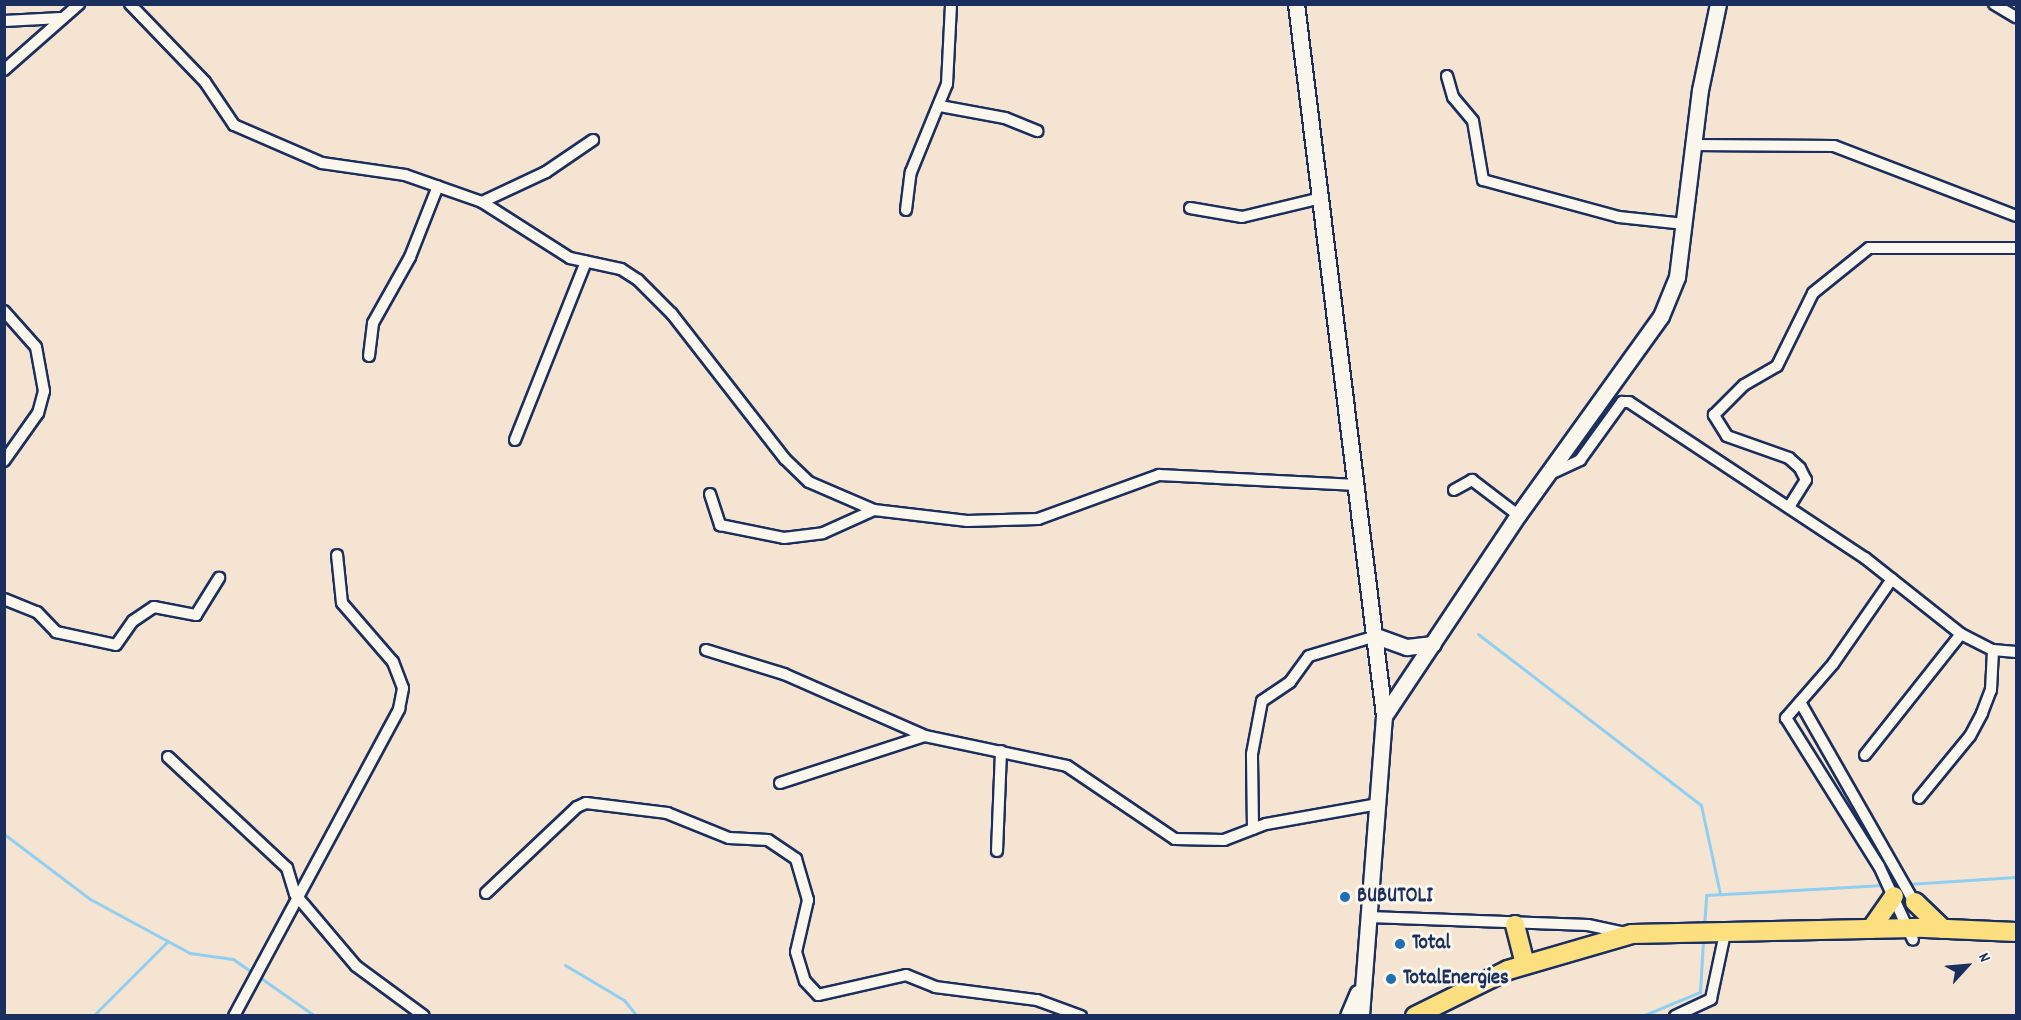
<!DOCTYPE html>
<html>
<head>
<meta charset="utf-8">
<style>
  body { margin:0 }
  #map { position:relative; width:2021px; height:1020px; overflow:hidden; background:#f5e4d2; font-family:Dekko,sans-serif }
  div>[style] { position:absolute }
  .stream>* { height:3px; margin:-1.5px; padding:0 1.5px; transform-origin:1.5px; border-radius:1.5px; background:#90cff1 }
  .roads { filter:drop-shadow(2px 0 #1b2f5e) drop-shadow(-2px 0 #1b2f5e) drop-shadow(0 2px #1b2f5e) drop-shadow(0 -2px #1b2f5e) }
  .street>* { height:10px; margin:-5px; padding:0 5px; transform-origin:5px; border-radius:5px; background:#fbf7ec }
  .secondary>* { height:15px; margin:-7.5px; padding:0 7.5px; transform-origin:7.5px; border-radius:7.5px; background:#fbf7ec }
  .primary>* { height:18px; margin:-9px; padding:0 9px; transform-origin:9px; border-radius:9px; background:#fce080 }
  .dots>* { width:16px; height:16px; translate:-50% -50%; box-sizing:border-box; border:3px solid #fbf7ec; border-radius:50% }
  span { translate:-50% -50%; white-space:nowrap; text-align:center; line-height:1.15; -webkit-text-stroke:6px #fbf7ec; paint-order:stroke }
  .poi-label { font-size:21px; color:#1b2f5e; font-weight:700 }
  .left { translate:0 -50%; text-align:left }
  .frame { position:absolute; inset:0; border:6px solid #1b2f5e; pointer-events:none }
  .north { position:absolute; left:1937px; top:936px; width:60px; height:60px; -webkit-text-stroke:4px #fbf7ec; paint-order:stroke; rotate:64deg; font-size:16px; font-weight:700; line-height:24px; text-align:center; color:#1b2f5e }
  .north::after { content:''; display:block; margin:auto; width:21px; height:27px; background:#1b2f5e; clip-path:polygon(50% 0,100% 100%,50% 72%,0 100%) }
</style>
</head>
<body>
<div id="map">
  <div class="stream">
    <i style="left:1478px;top:634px;width:281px;rotate:37.5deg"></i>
    <i style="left:1701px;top:805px;width:91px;rotate:77.9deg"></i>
    <i style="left:4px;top:834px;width:108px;rotate:37.1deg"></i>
    <i style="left:90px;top:899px;width:114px;rotate:28.4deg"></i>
    <i style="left:190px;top:953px;width:43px;rotate:7.9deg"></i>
    <i style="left:233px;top:959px;width:24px;rotate:35deg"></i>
    <i style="left:1908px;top:884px;width:108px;rotate:-3.7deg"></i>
    <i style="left:1704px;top:927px;width:32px;rotate:-86deg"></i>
    <i style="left:1706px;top:895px;width:195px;rotate:-3.2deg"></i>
    <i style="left:565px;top:965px;width:69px;rotate:30.7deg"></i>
    <i style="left:624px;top:1000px;width:21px;rotate:51deg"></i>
    <i style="left:258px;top:976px;width:70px;rotate:35.1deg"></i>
    <i style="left:93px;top:1016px;width:106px;rotate:-45deg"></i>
    <i style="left:1642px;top:1016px;width:63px;rotate:-22.5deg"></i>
    <i style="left:1700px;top:992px;width:52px;rotate:-86.7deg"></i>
  </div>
  <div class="roads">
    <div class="street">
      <i style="left:130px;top:4px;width:108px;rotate:46.1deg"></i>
      <i style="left:205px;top:82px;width:52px;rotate:56deg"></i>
      <i style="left:234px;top:125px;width:96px;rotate:23.4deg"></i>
      <i style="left:322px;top:163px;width:84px;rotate:8.2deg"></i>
      <i style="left:405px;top:175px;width:82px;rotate:19.3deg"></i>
      <i style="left:482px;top:202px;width:71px;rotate:-25.1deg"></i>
      <i style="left:546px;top:172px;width:57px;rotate:-34.2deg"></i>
      <i style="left:1994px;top:4px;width:26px;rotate:31deg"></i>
      <i style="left:4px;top:21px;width:57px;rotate:-3deg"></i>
      <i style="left:4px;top:70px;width:100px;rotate:-41.3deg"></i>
      <i style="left:1447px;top:76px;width:22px;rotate:74deg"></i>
      <i style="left:1453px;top:97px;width:31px;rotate:50deg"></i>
      <i style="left:1473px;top:121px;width:60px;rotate:80.4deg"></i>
      <i style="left:1483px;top:180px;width:141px;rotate:15.2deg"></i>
      <i style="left:1619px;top:217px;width:66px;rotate:6.1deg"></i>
      <i style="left:940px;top:106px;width:66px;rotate:10.5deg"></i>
      <i style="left:1005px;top:118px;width:35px;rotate:22deg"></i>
      <i style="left:1693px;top:145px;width:141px;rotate:0.4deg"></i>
      <i style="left:1834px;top:146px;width:195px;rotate:21deg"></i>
      <i style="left:482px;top:202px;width:104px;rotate:32.5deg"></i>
      <i style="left:570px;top:258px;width:52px;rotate:12.2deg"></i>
      <i style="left:621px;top:269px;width:20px;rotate:33deg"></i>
      <i style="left:638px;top:280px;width:48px;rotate:45deg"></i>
      <i style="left:672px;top:314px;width:184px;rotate:52.1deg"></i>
      <i style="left:785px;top:459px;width:33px;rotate:44deg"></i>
      <i style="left:809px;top:482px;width:71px;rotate:23.3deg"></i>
      <i style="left:874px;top:510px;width:94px;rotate:6.7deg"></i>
      <i style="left:967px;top:521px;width:71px;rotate:-1.6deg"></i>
      <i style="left:1038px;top:519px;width:129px;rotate:-20deg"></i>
      <i style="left:1159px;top:475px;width:198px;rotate:2.9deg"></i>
      <i style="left:1190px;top:208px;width:53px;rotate:9.8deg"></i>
      <i style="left:1242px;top:217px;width:81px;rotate:-13.5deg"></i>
      <i style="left:906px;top:210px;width:38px;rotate:-83deg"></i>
      <i style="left:911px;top:172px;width:95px;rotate:-67.8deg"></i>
      <i style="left:947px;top:84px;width:80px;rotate:-87.1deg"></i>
      <i style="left:4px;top:311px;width:48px;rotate:48.4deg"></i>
      <i style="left:36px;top:347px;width:45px;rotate:79.7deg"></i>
      <i style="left:44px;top:391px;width:23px;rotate:105deg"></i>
      <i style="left:38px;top:413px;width:59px;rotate:125.3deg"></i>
      <i style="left:369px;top:356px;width:33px;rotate:-83deg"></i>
      <i style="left:373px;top:323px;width:76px;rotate:-60.7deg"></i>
      <i style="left:410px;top:257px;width:76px;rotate:-68.5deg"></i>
      <i style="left:515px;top:440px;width:192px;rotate:-68.3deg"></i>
      <i style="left:1546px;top:476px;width:38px;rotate:-25deg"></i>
      <i style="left:1580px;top:460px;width:72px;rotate:-54.1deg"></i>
      <i style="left:1622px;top:402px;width:7px"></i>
      <i style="left:1629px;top:402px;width:283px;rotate:33.5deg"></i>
      <i style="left:1865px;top:558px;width:122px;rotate:38.4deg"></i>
      <i style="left:1961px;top:634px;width:36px;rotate:27deg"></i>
      <i style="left:1993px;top:650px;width:23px;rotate:5deg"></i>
      <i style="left:1454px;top:490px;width:21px;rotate:-29deg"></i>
      <i style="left:1472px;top:480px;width:58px;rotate:37.3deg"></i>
      <i style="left:710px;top:494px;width:33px;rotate:72deg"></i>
      <i style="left:720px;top:525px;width:65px;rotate:11.5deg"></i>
      <i style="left:784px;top:538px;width:39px;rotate:-7deg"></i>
      <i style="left:823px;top:533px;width:56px;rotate:-24.3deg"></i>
      <i style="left:1789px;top:507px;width:32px;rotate:-58deg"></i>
      <i style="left:1806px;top:480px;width:13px;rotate:-117deg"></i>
      <i style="left:1800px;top:468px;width:15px;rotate:-138deg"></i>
      <i style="left:1789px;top:458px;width:66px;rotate:-160.5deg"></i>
      <i style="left:1727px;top:436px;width:25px;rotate:-122deg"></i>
      <i style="left:1714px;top:415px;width:42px;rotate:-45deg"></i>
      <i style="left:1744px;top:385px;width:38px;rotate:-30deg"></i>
      <i style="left:1777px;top:366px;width:81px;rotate:-63.7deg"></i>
      <i style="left:1813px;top:293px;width:72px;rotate:-38.8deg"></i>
      <i style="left:1869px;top:248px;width:147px"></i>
      <i style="left:1892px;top:579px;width:103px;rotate:124.8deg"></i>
      <i style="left:1833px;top:664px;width:72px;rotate:131deg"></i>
      <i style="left:1786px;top:718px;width:175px;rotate:57.9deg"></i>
      <i style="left:1879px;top:866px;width:81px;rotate:65.3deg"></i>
      <i style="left:4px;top:599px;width:35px;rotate:22deg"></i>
      <i style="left:37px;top:612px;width:28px;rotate:46deg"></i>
      <i style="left:56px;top:632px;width:61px;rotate:12.2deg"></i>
      <i style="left:116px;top:645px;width:29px;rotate:-55deg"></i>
      <i style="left:133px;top:621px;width:25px;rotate:-34deg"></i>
      <i style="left:154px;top:607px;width:43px;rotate:10.8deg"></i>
      <i style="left:196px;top:615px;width:44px;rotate:-58.1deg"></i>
      <i style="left:706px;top:650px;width:82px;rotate:17.1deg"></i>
      <i style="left:784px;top:674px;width:154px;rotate:23.7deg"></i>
      <i style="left:925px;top:736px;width:145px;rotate:11.9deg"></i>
      <i style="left:1067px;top:766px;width:130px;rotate:34.1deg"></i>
      <i style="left:1175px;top:839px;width:49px;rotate:1.2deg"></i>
      <i style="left:1224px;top:840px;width:45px;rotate:-20.9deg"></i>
      <i style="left:1266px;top:824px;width:114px;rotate:-10.1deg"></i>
      <i style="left:1800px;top:702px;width:236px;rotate:60.3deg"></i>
      <i style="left:1865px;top:755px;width:154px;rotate:-51.6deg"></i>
      <i style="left:168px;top:757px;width:163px;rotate:43deg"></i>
      <i style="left:287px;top:868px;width:27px;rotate:73deg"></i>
      <i style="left:295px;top:894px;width:94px;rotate:49.7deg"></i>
      <i style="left:356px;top:966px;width:84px;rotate:36.3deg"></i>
      <i style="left:780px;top:783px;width:152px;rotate:-18deg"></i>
      <i style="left:1919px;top:798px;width:80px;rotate:-50.6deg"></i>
      <i style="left:1970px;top:736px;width:26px;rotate:-62deg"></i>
      <i style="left:1982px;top:713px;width:25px;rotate:-69deg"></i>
      <i style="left:1991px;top:690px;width:40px;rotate:-87.1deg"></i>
      <i style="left:1253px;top:829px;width:75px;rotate:-90.8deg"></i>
      <i style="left:1252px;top:754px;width:54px;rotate:-79.3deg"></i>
      <i style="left:1262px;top:701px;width:34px;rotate:-34deg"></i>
      <i style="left:1290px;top:682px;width:32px;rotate:-54deg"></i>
      <i style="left:1309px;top:656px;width:70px;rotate:-16.6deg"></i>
      <i style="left:997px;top:851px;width:100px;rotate:-87.7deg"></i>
      <i style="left:486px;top:893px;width:125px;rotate:-43.4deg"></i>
      <i style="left:577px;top:807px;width:10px;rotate:-24deg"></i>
      <i style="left:586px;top:803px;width:82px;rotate:7deg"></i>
      <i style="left:667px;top:813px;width:67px;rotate:22deg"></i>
      <i style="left:729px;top:838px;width:39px;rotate:3deg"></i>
      <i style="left:768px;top:840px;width:34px;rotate:34deg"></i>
      <i style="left:796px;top:859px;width:43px;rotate:73.7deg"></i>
      <i style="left:808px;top:900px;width:53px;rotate:103deg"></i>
      <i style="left:796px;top:952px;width:30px;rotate:73deg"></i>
      <i style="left:805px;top:981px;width:19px;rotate:47deg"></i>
      <i style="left:818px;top:995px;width:90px;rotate:-12.8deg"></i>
      <i style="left:906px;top:975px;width:31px;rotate:22deg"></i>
      <i style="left:935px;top:987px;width:103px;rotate:7.3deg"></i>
      <i style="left:1037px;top:1000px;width:47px;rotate:20deg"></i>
      <i style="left:1369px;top:917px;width:219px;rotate:2.1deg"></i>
      <i style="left:1588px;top:925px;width:39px;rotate:12deg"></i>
      <i style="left:234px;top:1016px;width:349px;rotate:-61.7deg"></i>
      <i style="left:399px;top:709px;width:21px;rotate:-79deg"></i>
      <i style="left:403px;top:688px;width:28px;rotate:-111deg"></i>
      <i style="left:393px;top:662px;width:78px;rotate:-130.8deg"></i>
      <i style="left:342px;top:603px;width:48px;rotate:-95.9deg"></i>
      <i style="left:1675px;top:1016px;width:40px;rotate:-25deg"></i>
      <i style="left:1711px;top:999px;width:67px;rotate:-78deg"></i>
    </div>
    <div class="secondary">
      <i style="left:1296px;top:4px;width:717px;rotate:82.95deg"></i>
      <i style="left:1384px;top:716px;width:301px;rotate:94.4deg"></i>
      <i style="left:1376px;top:636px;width:33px;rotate:20deg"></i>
      <i style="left:1407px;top:647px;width:26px;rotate:-7deg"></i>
      <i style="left:1384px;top:716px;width:242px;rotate:-56.3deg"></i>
      <i style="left:1518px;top:515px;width:245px;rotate:-54.3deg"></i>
      <i style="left:1661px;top:316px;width:42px;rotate:-67.7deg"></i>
      <i style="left:1677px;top:277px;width:188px;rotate:-83deg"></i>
      <i style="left:1700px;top:90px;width:88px;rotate:-78.2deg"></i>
      <i style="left:1348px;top:1016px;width:25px;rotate:-67deg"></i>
    </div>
    <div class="primary">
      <i style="left:1915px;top:902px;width:39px;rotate:44deg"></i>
      <i style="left:1515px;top:925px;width:40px;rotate:75.6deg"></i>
      <i style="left:1871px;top:929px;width:40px;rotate:-55.1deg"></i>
      <i style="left:1415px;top:1016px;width:104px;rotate:-26.3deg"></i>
      <i style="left:1508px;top:970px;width:129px;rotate:-16.2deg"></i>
      <i style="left:1632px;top:934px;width:293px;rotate:-1.2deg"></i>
      <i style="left:1925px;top:928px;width:91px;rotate:2.5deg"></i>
    </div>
  </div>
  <div class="dots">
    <i style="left:1345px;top:897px;background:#1f6fb2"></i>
    <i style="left:1400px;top:944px;background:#1f6fb2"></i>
    <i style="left:1391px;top:979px;background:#1f6fb2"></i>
  </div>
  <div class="poi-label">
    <span class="left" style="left:1357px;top:897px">BUBUTOLI</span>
    <span class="left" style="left:1412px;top:944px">Total</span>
    <span class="left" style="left:1403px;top:979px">TotalEnergies</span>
  </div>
  <div class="frame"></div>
  <div class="north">N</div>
</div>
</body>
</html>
